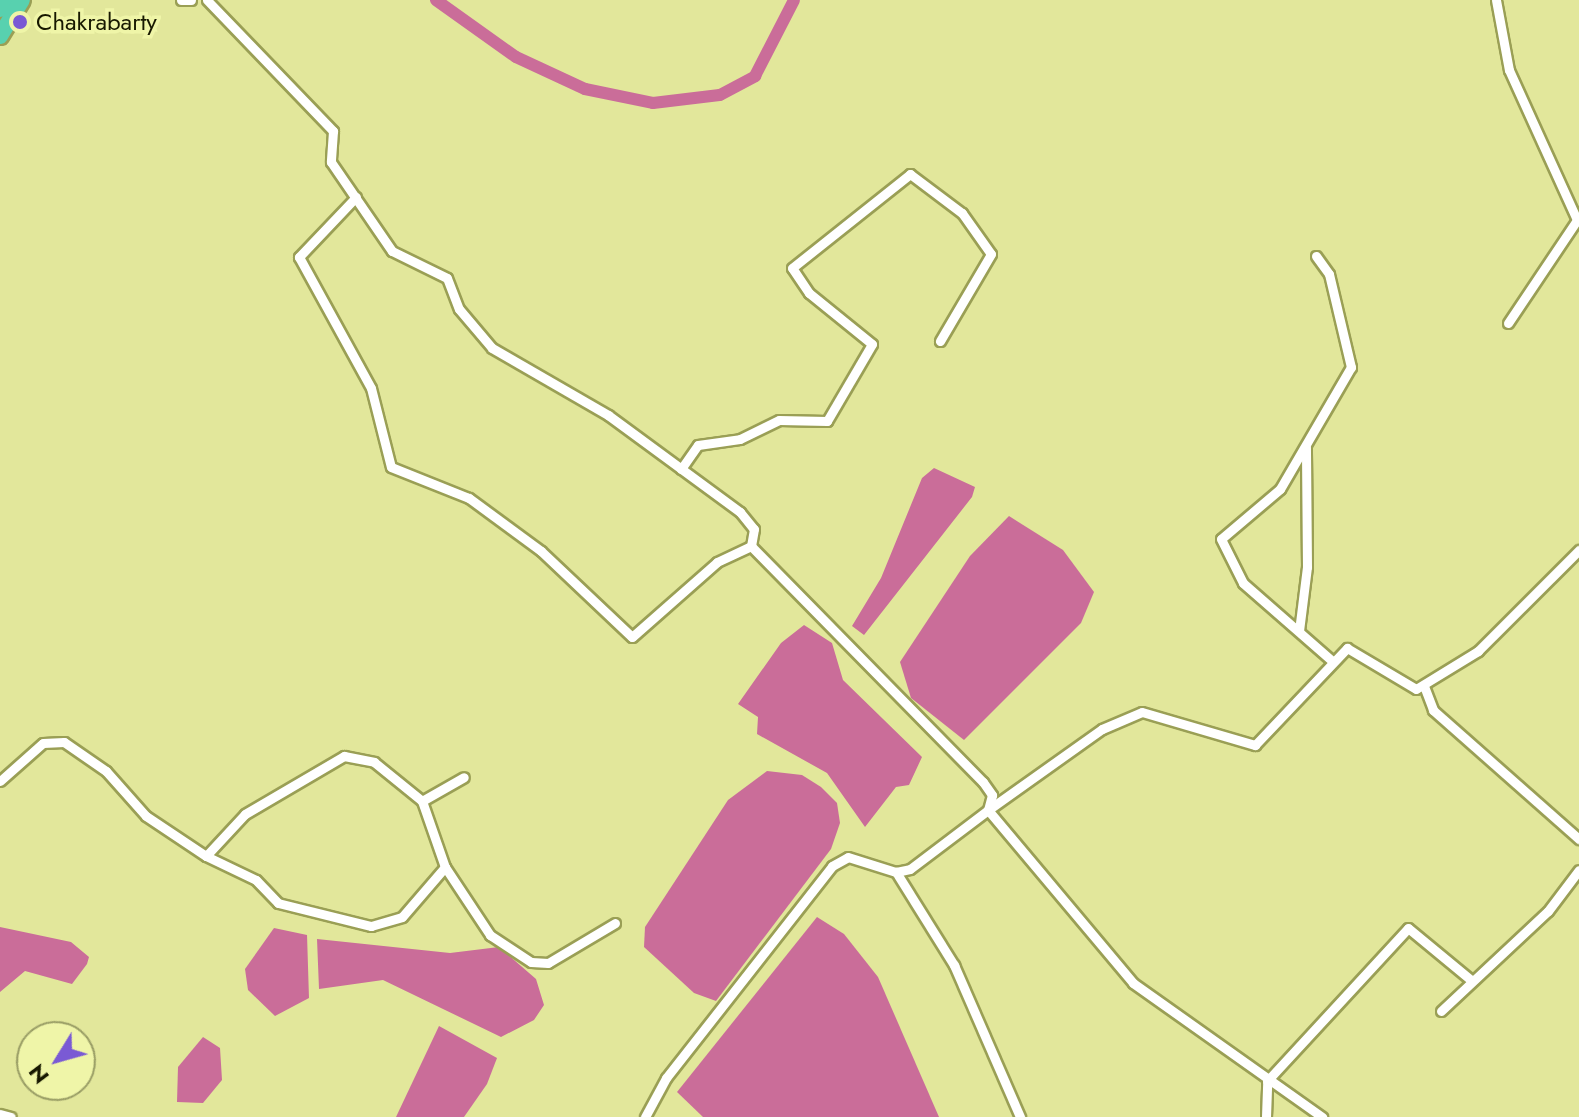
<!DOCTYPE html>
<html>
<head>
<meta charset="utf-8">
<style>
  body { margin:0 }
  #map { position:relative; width:1579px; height:1117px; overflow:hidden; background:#e2e79b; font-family:Jost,sans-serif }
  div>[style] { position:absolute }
  .water>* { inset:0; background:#ca6d99 }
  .canal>* { height:12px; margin:-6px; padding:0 6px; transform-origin:6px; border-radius:6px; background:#ca6d99 }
  .roads { filter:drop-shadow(2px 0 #9a9f55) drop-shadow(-2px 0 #9a9f55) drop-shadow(0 2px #9a9f55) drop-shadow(0 -2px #9a9f55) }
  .street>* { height:9px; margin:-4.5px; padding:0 4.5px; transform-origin:4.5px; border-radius:4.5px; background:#fff }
  .highway>* { height:16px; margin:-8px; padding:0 8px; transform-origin:8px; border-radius:8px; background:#58d1af }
  .dots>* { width:22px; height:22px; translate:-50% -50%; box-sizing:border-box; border:4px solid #eff5a8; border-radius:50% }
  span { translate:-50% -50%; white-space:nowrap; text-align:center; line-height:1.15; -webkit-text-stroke:7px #eff5a8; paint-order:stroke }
  .poi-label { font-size:24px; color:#171800 }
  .left { translate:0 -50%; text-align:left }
  .north { position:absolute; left:16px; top:1021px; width:80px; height:80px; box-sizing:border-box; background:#eff5a8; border:2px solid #999d65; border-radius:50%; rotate:233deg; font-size:22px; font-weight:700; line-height:32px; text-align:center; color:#171800 }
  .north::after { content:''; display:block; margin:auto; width:28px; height:36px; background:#7a5ad4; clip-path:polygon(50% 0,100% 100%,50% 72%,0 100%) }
</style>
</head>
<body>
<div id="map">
  <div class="water">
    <i style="clip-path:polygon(934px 468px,975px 487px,972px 497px,864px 635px,852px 626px,881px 578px,922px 478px)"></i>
    <i style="clip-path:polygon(1009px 516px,1063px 550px,1094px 592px,1081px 623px,964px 740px,911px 698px,900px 662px,970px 556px)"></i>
    <i style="clip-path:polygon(804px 625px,832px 643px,843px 680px,922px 757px,909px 785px,896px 787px,865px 827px,827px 773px,757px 734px,758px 717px,738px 704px,781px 643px)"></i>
    <i style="clip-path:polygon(767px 771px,802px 775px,821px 787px,837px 803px,840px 823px,831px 849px,716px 1001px,694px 993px,644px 947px,645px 927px,728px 800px)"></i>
    <i style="clip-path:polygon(817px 917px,844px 934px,878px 977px,939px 1117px,703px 1117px,677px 1092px)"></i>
    <i style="clip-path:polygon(0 927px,71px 942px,89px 957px,87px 964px,72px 984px,25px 971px,0 992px)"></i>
    <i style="clip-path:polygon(274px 928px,307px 935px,309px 998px,275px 1016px,248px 990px,245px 969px)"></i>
    <i style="clip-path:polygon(317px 939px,450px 953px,499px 947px,536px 979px,544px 1005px,534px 1020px,501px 1037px,383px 980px,319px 989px)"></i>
    <i style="clip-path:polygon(439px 1026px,497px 1058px,487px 1084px,464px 1117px,396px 1117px)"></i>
    <i style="clip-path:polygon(203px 1037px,220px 1048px,222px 1080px,203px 1103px,177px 1102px,178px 1067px)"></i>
  </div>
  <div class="canal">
    <i style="left:436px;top:0;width:98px;rotate:35.5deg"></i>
    <i style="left:516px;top:57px;width:76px;rotate:24.9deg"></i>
    <i style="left:585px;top:89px;width:69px;rotate:11.6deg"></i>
    <i style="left:653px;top:103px;width:67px;rotate:-6.8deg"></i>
    <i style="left:720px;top:95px;width:40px;rotate:-28deg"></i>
    <i style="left:755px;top:76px;width:85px;rotate:-62.8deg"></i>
  </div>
  <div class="roads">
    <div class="street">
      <i style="left:181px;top:0;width:10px"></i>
      <i style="left:207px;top:0;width:182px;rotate:46.1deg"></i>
      <i style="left:333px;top:131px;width:31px;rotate:94deg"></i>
      <i style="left:331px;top:162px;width:108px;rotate:55.6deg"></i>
      <i style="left:392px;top:251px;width:61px;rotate:26.1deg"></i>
      <i style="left:447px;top:278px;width:33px;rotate:69deg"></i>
      <i style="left:459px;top:309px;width:51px;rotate:49.8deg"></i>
      <i style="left:492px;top:348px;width:134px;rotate:30deg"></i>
      <i style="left:608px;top:415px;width:164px;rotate:36.3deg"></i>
      <i style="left:740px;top:512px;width:22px;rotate:51deg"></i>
      <i style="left:754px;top:529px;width:17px;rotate:100deg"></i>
      <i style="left:1496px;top:0;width:71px;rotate:79.5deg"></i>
      <i style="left:1509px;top:70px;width:165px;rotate:65.6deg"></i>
      <i style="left:1577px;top:220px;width:124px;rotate:123.8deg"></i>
      <i style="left:356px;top:197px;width:83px;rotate:133.5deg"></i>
      <i style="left:299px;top:257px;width:149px;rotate:61.2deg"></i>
      <i style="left:371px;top:388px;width:81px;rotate:75.8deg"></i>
      <i style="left:391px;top:467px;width:84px;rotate:21.7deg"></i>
      <i style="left:469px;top:498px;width:89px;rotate:36.4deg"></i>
      <i style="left:541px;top:551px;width:125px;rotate:43.4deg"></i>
      <i style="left:632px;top:637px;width:113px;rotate:-41.4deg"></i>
      <i style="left:717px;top:562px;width:38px;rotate:-25deg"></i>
      <i style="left:751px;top:546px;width:331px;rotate:45.5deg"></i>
      <i style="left:983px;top:782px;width:16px;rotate:55deg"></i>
      <i style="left:992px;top:795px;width:16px;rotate:105deg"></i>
      <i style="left:988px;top:810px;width:140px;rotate:-35.4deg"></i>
      <i style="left:1102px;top:729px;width:43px;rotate:-23deg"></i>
      <i style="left:1142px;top:712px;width:118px;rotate:16.3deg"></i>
      <i style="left:1255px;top:745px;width:134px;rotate:-46.5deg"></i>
      <i style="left:1347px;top:648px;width:80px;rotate:30.7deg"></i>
      <i style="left:1416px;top:689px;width:73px;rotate:-31.5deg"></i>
      <i style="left:1478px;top:651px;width:143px;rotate:-45deg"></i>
      <i style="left:1316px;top:256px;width:22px;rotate:54deg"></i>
      <i style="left:1329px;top:274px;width:96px;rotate:76.7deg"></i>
      <i style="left:1351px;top:367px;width:141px;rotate:120.2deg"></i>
      <i style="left:1280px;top:489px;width:77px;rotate:139.7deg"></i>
      <i style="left:1221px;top:539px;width:49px;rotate:63.4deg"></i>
      <i style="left:1243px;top:583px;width:118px;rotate:41.2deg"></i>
      <i style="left:681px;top:469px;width:29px;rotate:-55deg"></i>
      <i style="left:698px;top:445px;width:42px;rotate:-8.1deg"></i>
      <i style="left:740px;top:439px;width:43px;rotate:-26deg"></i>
      <i style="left:779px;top:420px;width:48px;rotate:1.2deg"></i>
      <i style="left:827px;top:421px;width:89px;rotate:-59.7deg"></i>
      <i style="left:872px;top:344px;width:81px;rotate:-141deg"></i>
      <i style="left:809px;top:293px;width:30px;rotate:-124deg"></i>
      <i style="left:792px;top:268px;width:151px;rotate:-38.5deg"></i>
      <i style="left:910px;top:174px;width:65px;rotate:36.9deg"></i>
      <i style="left:962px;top:213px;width:50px;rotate:54.7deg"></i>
      <i style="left:991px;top:254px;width:101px;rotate:120.4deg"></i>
      <i style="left:1299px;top:631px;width:64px;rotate:-82.9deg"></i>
      <i style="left:1307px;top:567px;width:120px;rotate:-90.5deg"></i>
      <i style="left:1424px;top:686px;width:26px;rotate:69deg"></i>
      <i style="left:1433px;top:710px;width:195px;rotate:41.5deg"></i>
      <i style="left:0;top:781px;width:57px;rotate:-41.5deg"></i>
      <i style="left:43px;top:743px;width:21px;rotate:-3deg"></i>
      <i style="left:64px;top:742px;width:51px;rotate:34.6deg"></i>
      <i style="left:106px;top:771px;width:60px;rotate:48.4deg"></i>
      <i style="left:146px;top:816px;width:72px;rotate:33.7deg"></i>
      <i style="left:206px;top:856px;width:57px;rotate:-47.1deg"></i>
      <i style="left:245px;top:814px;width:115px;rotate:-30.4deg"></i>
      <i style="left:344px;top:756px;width:31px;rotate:11deg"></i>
      <i style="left:374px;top:762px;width:62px;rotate:39.1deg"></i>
      <i style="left:422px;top:801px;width:48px;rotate:-29.7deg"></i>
      <i style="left:422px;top:801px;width:70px;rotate:70.8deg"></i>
      <i style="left:445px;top:867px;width:82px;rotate:56.5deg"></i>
      <i style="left:490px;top:935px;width:49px;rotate:33.4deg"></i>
      <i style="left:531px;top:962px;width:17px;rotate:3deg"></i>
      <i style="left:548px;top:963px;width:78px;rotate:-30.8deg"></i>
      <i style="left:206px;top:856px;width:55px;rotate:25.6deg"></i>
      <i style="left:256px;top:880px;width:32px;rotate:46deg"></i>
      <i style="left:278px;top:903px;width:96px;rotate:13.9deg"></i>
      <i style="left:371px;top:926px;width:32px;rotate:-16deg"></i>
      <i style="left:402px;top:917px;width:66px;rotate:-49.3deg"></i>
      <i style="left:896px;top:872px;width:110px;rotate:58.1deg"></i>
      <i style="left:954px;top:965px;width:166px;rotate:66.5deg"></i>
      <i style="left:1441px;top:1011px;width:146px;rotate:-43.1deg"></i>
      <i style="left:1548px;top:911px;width:51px;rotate:-52.9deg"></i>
      <i style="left:0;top:1114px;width:11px;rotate:15deg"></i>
      <i style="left:645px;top:1117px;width:44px;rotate:-61.7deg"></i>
      <i style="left:666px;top:1078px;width:269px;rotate:-51.9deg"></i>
      <i style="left:832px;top:866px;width:18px;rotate:-29deg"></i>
      <i style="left:848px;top:857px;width:50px;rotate:17.4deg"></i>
      <i style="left:896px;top:872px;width:14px;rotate:-12deg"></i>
      <i style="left:910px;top:869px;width:98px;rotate:-37.1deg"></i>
      <i style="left:988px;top:810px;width:226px;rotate:50deg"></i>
      <i style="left:1133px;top:983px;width:232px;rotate:35.3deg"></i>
      <i style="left:1266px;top:1117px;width:36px;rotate:-88deg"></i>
      <i style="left:1267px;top:1081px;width:208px;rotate:-47.3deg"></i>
      <i style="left:1408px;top:928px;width:82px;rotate:39.5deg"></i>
    </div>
    <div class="highway">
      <i style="left:0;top:9px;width:11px;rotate:-56deg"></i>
      <i style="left:0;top:36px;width:42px;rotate:-58.6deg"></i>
    </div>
  </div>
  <div class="dots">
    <i style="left:20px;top:22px;background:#7a5ad4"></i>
  </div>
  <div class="poi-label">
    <span class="left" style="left:36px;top:22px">Chakrabarty</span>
  </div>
  <div class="north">N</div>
</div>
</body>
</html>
